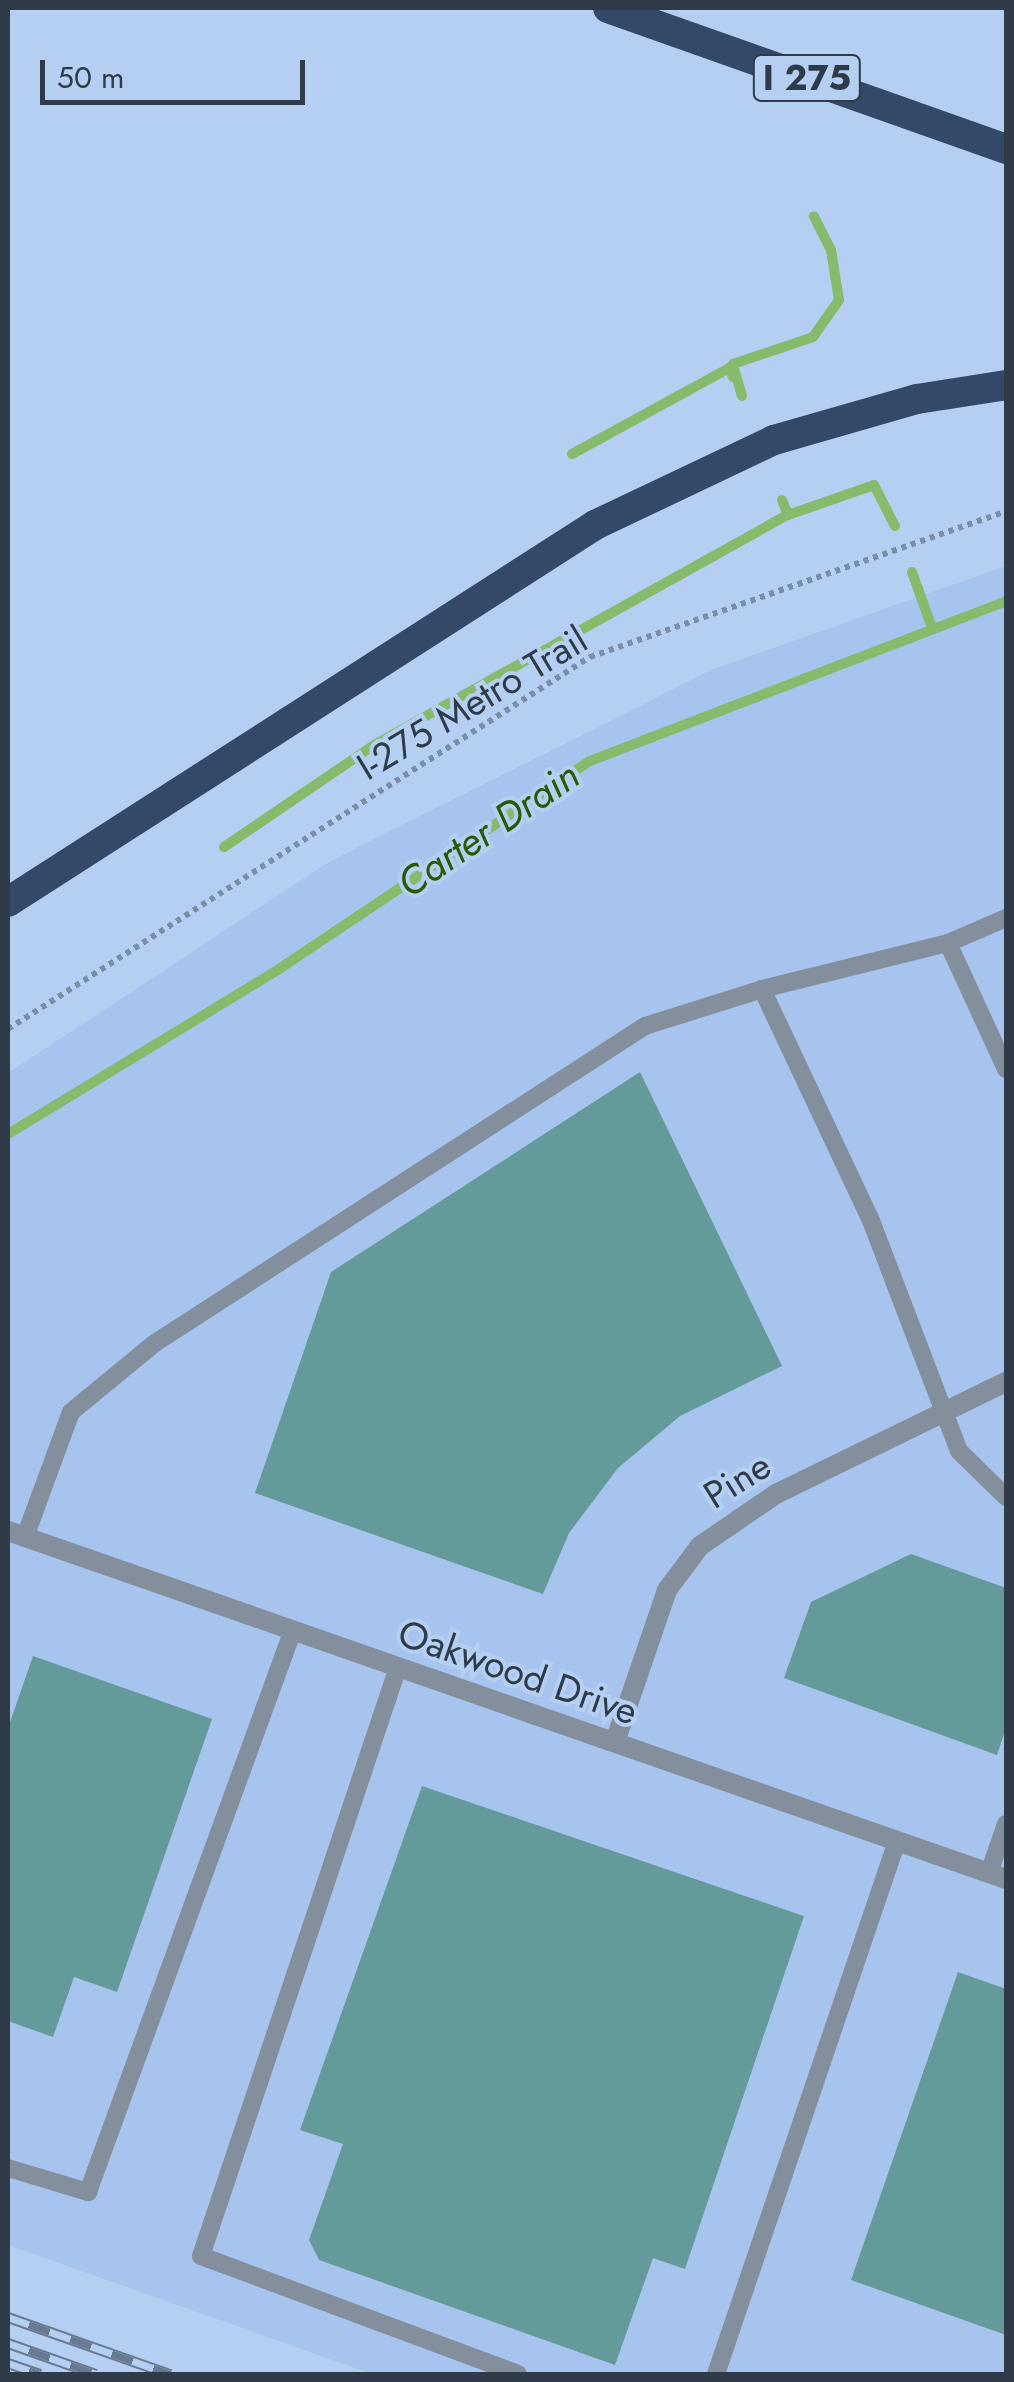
<!DOCTYPE html>
<html>
<head>
<meta charset="utf-8">
<style>
  body { margin:0 }
  #map { position:relative; width:1014px; height:2382px; overflow:hidden; background:#b5cff3; font-family:Jost,sans-serif }
  div>[style] { position:absolute }
  .built>* { inset:0; background:#a6c4ed }
  .stream>* { height:10px; margin:-5px; padding:0 5px; transform-origin:5px; border-radius:5px; background:#86bb6b }
  .building>* { inset:0; background:#649a9a }
  .path>* { height:6px; margin-top:-3px; transform-origin:0; background:repeating-linear-gradient(90deg,#7b8ea9 0 5px,transparent 0 10px) }
  .lane>* { height:18px; margin:-9px; padding:0 9px; transform-origin:9px; border-radius:9px; background:#848f9e }
  .street>* { height:20px; margin:-10px; padding:0 10px; transform-origin:10px; border-radius:10px; background:#848f9e }
  .highway>* { height:30px; margin:-15px; padding:0 15px; transform-origin:15px; border-radius:15px; background:#334967 }
  .rail>* { height:11px; margin-top:-5.5px; transform-origin:0; background:repeating-linear-gradient(90deg,#b5cff3 0 22px,#687a91 0 44px); box-sizing:border-box; border-block:2px solid #687a91 }
  span { translate:-50% -50%; white-space:nowrap; text-align:center; line-height:1.15; -webkit-text-stroke:8px #b5cff3; paint-order:stroke }
  .shield-label span { padding:2px 8px; background:#b5cff3; border:2px solid; border-radius:8px; -webkit-text-stroke-width:0 }
  .shield-label { font-size:35px; color:#303b49; font-weight:700 }
  .street-label { font-size:38px; color:#303b49 }
  .water-label { font-size:40px; color:#295901; font-style:italic }
  .frame { position:absolute; inset:0; border:10px solid #303b49; pointer-events:none }
  .scale { position:absolute; left:40px; top:60px; width:265px; height:45px; box-sizing:border-box; border:5px solid #303b49; border-top:0; padding-left:12px; font-size:30px; line-height:35px; white-space:nowrap; color:#303b49; -webkit-text-stroke:8px #b5cff3; paint-order:stroke }
</style>
</head>
<body>
<div id="map">
  <div class="built">
    <i style="clip-path:polygon(1006px 566px,1006px 2374px,372px 2374px,8px 2245px,8px 1073px,329px 862px,711px 670px)"></i>
  </div>
  <div class="stream">
    <i style="left:742px;top:396px;width:33px;rotate:-106deg"></i>
    <i style="left:733px;top:364px;width:84px;rotate:-18.6deg"></i>
    <i style="left:813px;top:337px;width:45px;rotate:-54.9deg"></i>
    <i style="left:839px;top:300px;width:51px;rotate:-99.1deg"></i>
    <i style="left:831px;top:250px;width:38px;rotate:-117deg"></i>
    <i style="left:572px;top:454px;width:179px;rotate:-28.7deg"></i>
    <i style="left:729px;top:368px;width:10px;rotate:66deg"></i>
    <i style="left:782px;top:500px;width:16px;rotate:68deg"></i>
    <i style="left:912px;top:572px;width:59px;rotate:70.3deg"></i>
    <i style="left:224px;top:847px;width:181px;rotate:-34.2deg"></i>
    <i style="left:374px;top:745px;width:474px;rotate:-29.1deg"></i>
    <i style="left:788px;top:515px;width:91px;rotate:-19.2deg"></i>
    <i style="left:874px;top:485px;width:46px;rotate:62.9deg"></i>
    <i style="left:8px;top:1134px;width:317px;rotate:-31.3deg"></i>
    <i style="left:279px;top:969px;width:374px;rotate:-33.8deg"></i>
    <i style="left:590px;top:761px;width:446px;rotate:-21deg"></i>
  </div>
  <div class="building">
    <i style="clip-path:polygon(640px 1072px,782px 1366px,680px 1416px,618px 1468px,569px 1533px,543px 1594px,255px 1493px,331px 1272px)"></i>
    <i style="clip-path:polygon(911px 1554px,1006px 1588px,1006px 1728px,997px 1755px,784px 1678px,811px 1602px)"></i>
    <i style="clip-path:polygon(33px 1656px,212px 1719px,117px 1992px,74px 1977px,53px 2037px,8px 2021px,8px 1728px)"></i>
    <i style="clip-path:polygon(422px 1786px,804px 1916px,685px 2269px,653px 2258px,615px 2365px,319px 2260px,309px 2240px,343px 2144px,300px 2130px)"></i>
    <i style="clip-path:polygon(958px 1972px,1006px 1989px,1006px 2335px,851px 2280px)"></i>
  </div>
  <div class="path">
    <i style="left:8px;top:1029px;width:691px;rotate:-32.59deg"></i>
    <i style="left:590px;top:657px;width:441px;rotate:-19.3deg"></i>
  </div>
  <div class="lane">
    <i style="left:1006px;top:918px;width:63px;rotate:156.7deg"></i>
    <i style="left:948px;top:943px;width:139px;rotate:65.3deg"></i>
    <i style="left:762px;top:989px;width:192px;rotate:-13.9deg"></i>
    <i style="left:25px;top:1537px;width:133px;rotate:-69.8deg"></i>
    <i style="left:71px;top:1412px;width:109px;rotate:-39.4deg"></i>
    <i style="left:155px;top:1343px;width:584px;rotate:-32.9deg"></i>
    <i style="left:645px;top:1026px;width:123px;rotate:-17.5deg"></i>
    <i style="left:762px;top:989px;width:253px;rotate:64.8deg"></i>
    <i style="left:870px;top:1218px;width:249px;rotate:69.1deg"></i>
    <i style="left:959px;top:1451px;width:66px;rotate:44.4deg"></i>
    <i style="left:398px;top:1667px;width:621px;rotate:108.49deg"></i>
    <i style="left:201px;top:2256px;width:338px;rotate:20.4deg"></i>
    <i style="left:989px;top:1873px;width:52px;rotate:-70.9deg"></i>
    <i style="left:8px;top:2168px;width:84px;rotate:16.7deg"></i>
    <i style="left:88px;top:2192px;width:598px;rotate:-69.96deg"></i>
    <i style="left:716px;top:2374px;width:563px;rotate:-71.24deg"></i>
  </div>
  <div class="street">
    <i style="left:8px;top:1531px;width:1057px;rotate:19.22deg"></i>
    <i style="left:615px;top:1742px;width:161px;rotate:-71.1deg"></i>
    <i style="left:667px;top:1590px;width:55px;rotate:-53.1deg"></i>
    <i style="left:700px;top:1546px;width:92px;rotate:-34.4deg"></i>
    <i style="left:776px;top:1494px;width:256px;rotate:-26deg"></i>
  </div>
  <div class="highway">
    <i style="left:608px;top:8px;width:422px;rotate:19.5deg"></i>
    <i style="left:8px;top:902px;width:698px;rotate:-32.71deg"></i>
    <i style="left:595px;top:525px;width:198px;rotate:-25.4deg"></i>
    <i style="left:774px;top:440px;width:149px;rotate:-16deg"></i>
    <i style="left:917px;top:399px;width:90px;rotate:-8.9deg"></i>
  </div>
  <div class="rail">
    <i style="left:8px;top:2317px;width:172px;rotate:19.4deg"></i>
    <i style="left:8px;top:2343px;width:93px;rotate:19.4deg"></i>
    <i style="left:8px;top:2363px;width:34px;rotate:19deg"></i>
  </div>
  <div class="shield-label">
    <span style="left:807px;top:78px">I 275</span>
  </div>
  <div class="street-label">
    <span style="left:472px;top:703px;rotate:-31deg">I-275 Metro Trail</span>
    <span style="left:737px;top:1480px;rotate:-32deg">Pine</span>
    <span style="left:518px;top:1672px;rotate:19deg">Oakwood Drive</span>
  </div>
  <div class="water-label">
    <span style="left:488px;top:829px;rotate:-34deg">Carter Drain</span>
  </div>
  <div class="frame"></div>
  <div class="scale">50 m</div>
</div>
</body>
</html>
